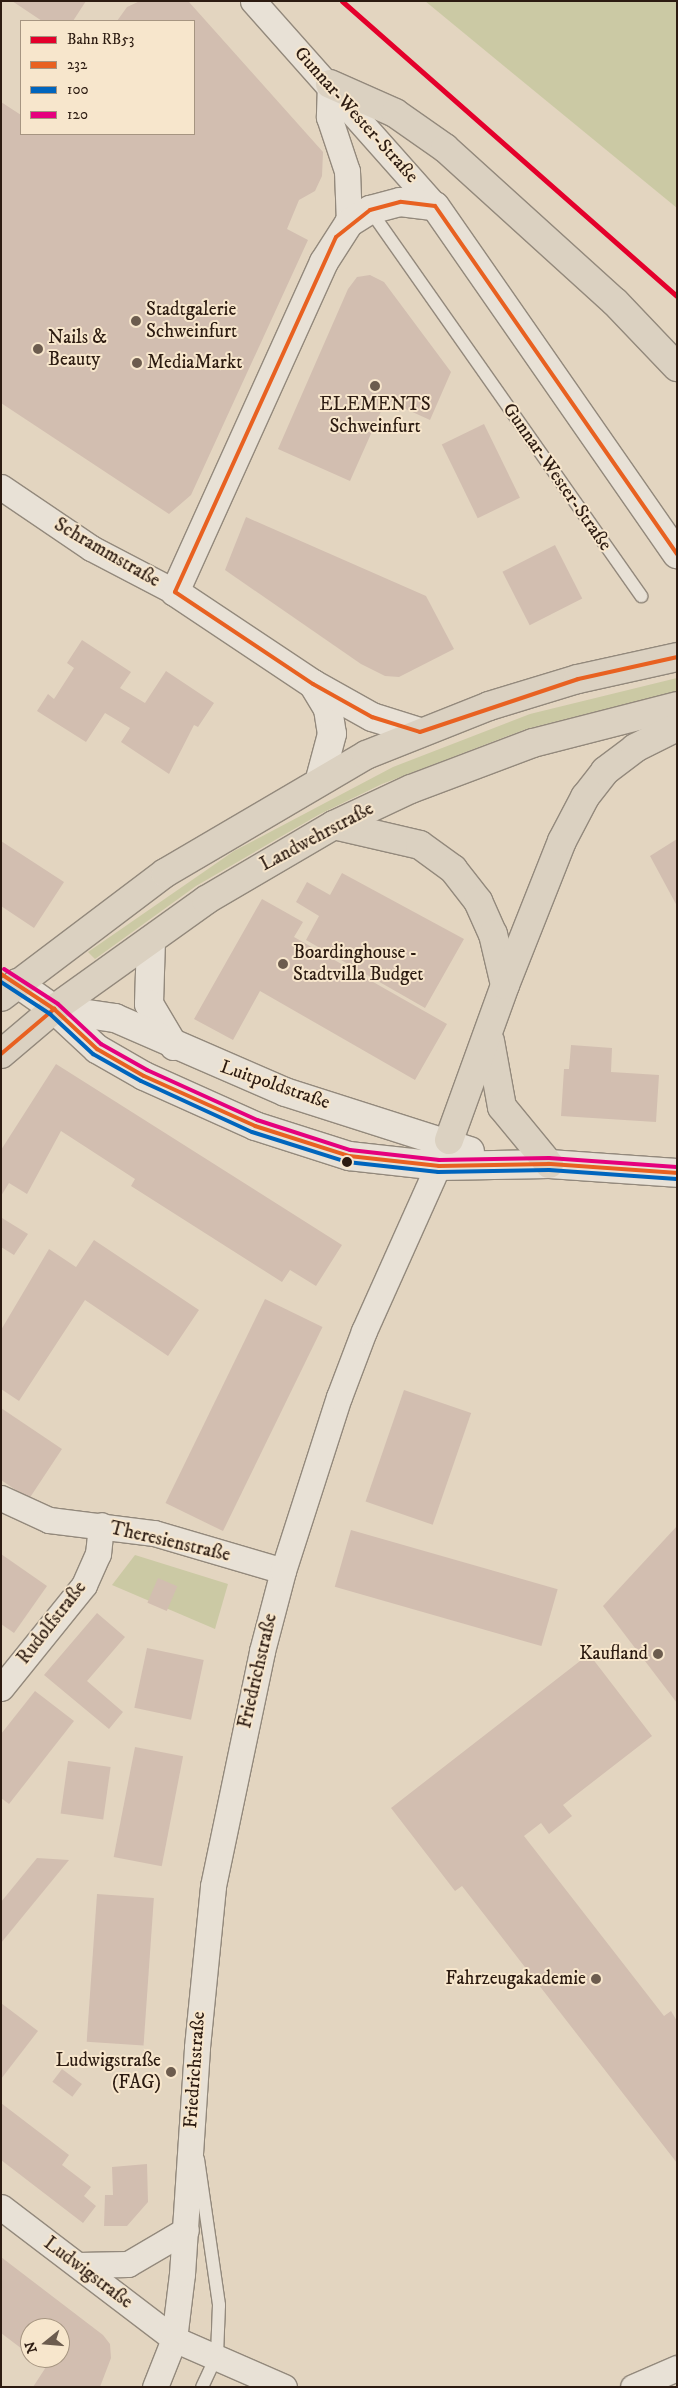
<!DOCTYPE html>
<html>
<head>
<meta charset="utf-8">
<style>
  body { margin:0 }
  #map { position:relative; width:678px; height:2388px; overflow:hidden; background:#e3d5c0; font-family:"IM FELL DW Pica",serif }
  div>[style] { position:absolute }
  .green>* { inset:0; background:#cbc9a4 }
  .building>* { inset:0; background:#d2beb0; transform-origin:0 0 }
  .roads { filter:drop-shadow(1px 0 #93897c) drop-shadow(-1px 0 #93897c) drop-shadow(0 1px #93897c) drop-shadow(0 -1px #93897c) }
  .lane>* { height:12px; margin:-6px; padding:0 6px; transform-origin:6px; border-radius:6px; background:#e8e1d6 }
  .street>* { height:25px; margin:-12.5px; padding:0 12.5px; transform-origin:12.5px; border-radius:12.5px; background:#e8e1d6 }
  .secondary>* { height:28px; margin:-14px; padding:0 14px; transform-origin:14px; border-radius:14px; background:#e8e1d6 }
  .primary>* { height:28px; margin:-14px; padding:0 14px; transform-origin:14px; border-radius:14px; background:#dbd1c1 }
  .bus-1>* { height:4px; margin:-2px; padding:0 2px; transform-origin:2px; border-radius:2px; background:#e86121 }
  .bus-2>* { height:4px; margin:-2px; padding:0 2px; transform-origin:2px; border-radius:2px; background:#0065bd }
  .bus-3>* { height:4px; margin:-2px; padding:0 2px; transform-origin:2px; border-radius:2px; background:#e5007d }
  .rail-1>* { height:5px; margin:-2.5px; padding:0 2.5px; transform-origin:2.5px; border-radius:2.5px; background:#e4002b }
  .dots>* { width:14px; height:14px; translate:-50% -50%; box-sizing:border-box; border:2px solid #f7e6cc; border-radius:50% }
  span { translate:-50% -50%; white-space:nowrap; text-align:center; line-height:1.15; -webkit-text-stroke:4px #f7e6cc; paint-order:stroke }
  .street-label { font-size:19px; color:#2c1b11 }
  .poi-label { font-size:19px; color:#2c1b11 }
  .left { translate:0 -50%; text-align:left }
  .right { translate:-100% -50%; text-align:right }
  .frame { position:absolute; inset:0; border:2px solid #2c1b11; pointer-events:none }
  .legend { position:absolute; left:20px; top:20px; width:175px; height:115px; box-sizing:border-box; background:#f7e6cc; border:1px solid #a69581; margin:0; padding:6px 9px; list-style:none; font-size:15px; color:#2c1b11 }
  .legend li { display:flex; align-items:center; gap:10px; height:25px }
  .legend b { width:25px; border:1px solid #a69581 }
  .north { position:absolute; left:20px; top:2318px; width:50px; height:50px; box-sizing:border-box; background:#f7e6cc; border:1px solid #a69581; border-radius:50%; rotate:253deg; font-size:14px; font-weight:700; line-height:20px; text-align:center; color:#2c1b11 }
  .north::after { content:''; display:block; margin:auto; width:18px; height:22px; background:#6c5c4e; clip-path:polygon(50% 0,100% 100%,50% 72%,0 100%) }
</style>
</head>
<body>
<div id="map">
  <div class="green">
    <i style="clip-path:polygon(425px 1px,677px 1px,677px 208px,510px 71px)"></i>
    <i style="clip-path:polygon(677px 678px,677px 691px,526px 729px,382px 784px,320px 814px,196px 886px,95px 959px,88px 952px,234px 851px,393px 767px,530px 714px)"></i>
    <i style="clip-path:polygon(135px 1555px,228px 1584px,215px 1629px,112px 1585px)"></i>
  </div>
  <div class="building">
    <i style="clip-path:polygon(12px 1px,86px 1px,73px 21px,42px 21px)"></i>
    <i style="clip-path:polygon(140px 1px,189px 2px,323px 152px,322px 176px,315px 191px,299px 200px,287px 229px,308px 240px,191px 495px,169px 514px,1px 403px,1px 102px,21px 115px,21px 134px,194px 134px,194px 21px,117px 21px,127px 7px)"></i>
    <i style="clip-path:polygon(370px 275px,384px 282px,451px 372px,430px 420px,386px 400px,350px 481px,278px 449px,348px 289px,357px 277px)"></i>
    <i style="left:484px;top:424px;width:82px;height:47px;rotate:64deg"></i>
    <i style="clip-path:polygon(246px 517px,426px 596px,454px 649px,399px 677px,385px 676px,361px 664px,225px 570px)"></i>
    <i style="left:555px;top:545px;width:60px;height:59px;rotate:63deg"></i>
    <i style="clip-path:polygon(82px 640px,131px 672px,120px 688px,145px 703px,166px 671px,214px 703px,198px 727px,194px 725px,169px 774px,121px 742px,130px 728px,105px 713px,86px 742px,37px 711px,48px 694px,54px 699px,74px 668px,67px 663px)"></i>
    <i style="clip-path:polygon(677px 839px,677px 906px,650px 856px)"></i>
    <i style="clip-path:polygon(1px 841px,64px 882px,34px 928px,1px 906px)"></i>
    <i style="clip-path:polygon(342px 873px,464px 939px,425px 1008px,306px 940px,319px 916px,296px 902px,307px 882px,330px 895px)"></i>
    <i style="clip-path:polygon(262px 899px,303px 922px,294px 937px,447px 1024px,415px 1080px,260px 991px,233px 1040px,194px 1019px)"></i>
    <i style="clip-path:polygon(571px 1045px,612px 1048px,611px 1072px,659px 1075px,656px 1122px,561px 1116px,564px 1069px,569px 1069px)"></i>
    <i style="clip-path:polygon(56px 1064px,342px 1245px,316px 1286px,290px 1270px,282px 1282px,131px 1186px,135px 1179px,61px 1131px,27px 1194px,9px 1183px,1px 1196px,1px 1150px)"></i>
    <i style="clip-path:polygon(2px 1218px,28px 1234px,14px 1255px,1px 1247px)"></i>
    <i style="clip-path:polygon(94px 1240px,199px 1310px,168px 1356px,85px 1300px,19px 1401px,1px 1389px,1px 1330px,49px 1249px,76px 1267px)"></i>
    <i style="left:265px;top:1299px;width:64px;height:227px;rotate:26deg"></i>
    <i style="left:404px;top:1390px;width:71px;height:118px;rotate:19deg"></i>
    <i style="clip-path:polygon(1px 1408px,62px 1449px,29px 1499px,1px 1480px)"></i>
    <i style="clip-path:polygon(677px 1526px,677px 1703px,603px 1606px)"></i>
    <i style="left:351px;top:1530px;width:215px;height:59px;rotate:16deg"></i>
    <i style="clip-path:polygon(1px 1554px,47px 1586px,14px 1633px,1px 1624px)"></i>
    <i style="left:158px;top:1578px;width:21px;height:27px;rotate:23deg"></i>
    <i style="clip-path:polygon(97px 1613px,125px 1637px,87px 1681px,123px 1712px,109px 1729px,44px 1675px)"></i>
    <i style="left:147px;top:1648px;width:58px;height:61px;rotate:12deg"></i>
    <i style="clip-path:polygon(589px 1654px,652px 1736px,563px 1805px,572px 1816px,549px 1834px,541px 1823px,524px 1836px,664px 2016px,671px 2011px,677px 2021px,677px 2163px,462px 1886px,455px 1891px,391px 1808px)"></i>
    <i style="clip-path:polygon(35px 1691px,74px 1721px,9px 1804px,1px 1798px,1px 1734px)"></i>
    <i style="left:135px;top:1747px;width:49px;height:112px;rotate:11deg"></i>
    <i style="left:68px;top:1761px;width:43px;height:53px;rotate:8deg"></i>
    <i style="clip-path:polygon(37px 1858px,69px 1860px,1px 1943px,1px 1902px)"></i>
    <i style="left:97px;top:1894px;width:57px;height:148px;rotate:4deg"></i>
    <i style="clip-path:polygon(1px 2003px,38px 2031px,1px 2079px)"></i>
    <i style="left:62px;top:2069px;width:25px;height:16px;rotate:37deg"></i>
    <i style="clip-path:polygon(1px 2103px,69px 2155px,62px 2165px,91px 2187px,84px 2196px,96px 2206px,83px 2223px,1px 2160px)"></i>
    <i style="clip-path:polygon(147px 2164px,148px 2202px,127px 2226px,104px 2226px,105px 2195px,113px 2195px,112px 2167px)"></i>
    <i style="clip-path:polygon(1px 2257px,103px 2335px,110px 2344px,111px 2358px,100px 2387px,33px 2387px,46px 2367px,34px 2358px,60px 2358px,60px 2328px,30px 2328px,30px 2355px,1px 2333px)"></i>
  </div>
  <div class="roads">
    <div class="lane">
      <i style="left:370px;top:210px;width:472px;rotate:54.9deg"></i>
      <i style="left:198px;top:2159px;width:148px;rotate:81.8deg"></i>
      <i style="left:219px;top:2305px;width:50px;rotate:92.3deg"></i>
      <i style="left:217px;top:2355px;width:35px;rotate:115deg"></i>
    </div>
    <div class="street">
      <i style="left:253px;top:1px;width:274px;rotate:48.4deg"></i>
      <i style="left:330px;top:84px;width:33px;rotate:92deg"></i>
      <i style="left:329px;top:117px;width:57px;rotate:71.6deg"></i>
      <i style="left:347px;top:171px;width:52px;rotate:87.8deg"></i>
      <i style="left:1px;top:487px;width:109px;rotate:34.1deg"></i>
      <i style="left:91px;top:548px;width:95px;rotate:27.6deg"></i>
      <i style="left:1px;top:1498px;width:53px;rotate:24.6deg"></i>
      <i style="left:49px;top:1520px;width:106px;rotate:7.1deg"></i>
      <i style="left:154px;top:1533px;width:134px;rotate:16.4deg"></i>
      <i style="left:1px;top:1688px;width:132px;rotate:-51.1deg"></i>
      <i style="left:84px;top:1585px;width:34px;rotate:-66deg"></i>
      <i style="left:98px;top:1554px;width:29px;rotate:-84deg"></i>
      <i style="left:1px;top:2207px;width:218px;rotate:37.3deg"></i>
      <i style="left:174px;top:2339px;width:120px;rotate:23.6deg"></i>
      <i style="left:78px;top:2265px;width:50px;rotate:-1.1deg"></i>
      <i style="left:128px;top:2264px;width:67px;rotate:-30.4deg"></i>
      <i style="left:155px;top:2387px;width:52px;rotate:-68.4deg"></i>
      <i style="left:174px;top:2339px;width:65px;rotate:-83deg"></i>
      <i style="left:182px;top:2274px;width:227px;rotate:-86.2deg"></i>
      <i style="left:197px;top:2047px;width:162px;rotate:-84.3deg"></i>
      <i style="left:213px;top:1886px;width:240px;rotate:-78.2deg"></i>
      <i style="left:262px;top:1651px;width:83px;rotate:-75.3deg"></i>
      <i style="left:283px;top:1571px;width:183px;rotate:-72.2deg"></i>
      <i style="left:339px;top:1397px;width:71px;rotate:-69.3deg"></i>
      <i style="left:364px;top:1331px;width:201px;rotate:-65.9deg"></i>
      <i style="left:633px;top:2387px;width:48px;rotate:-23.4deg"></i>
    </div>
    <div class="secondary">
      <i style="left:313px;top:684px;width:29px;rotate:59deg"></i>
      <i style="left:328px;top:709px;width:25px;rotate:81deg"></i>
      <i style="left:332px;top:734px;width:47px;rotate:104.9deg"></i>
      <i style="left:420px;top:732px;width:50px;rotate:-162.6deg"></i>
      <i style="left:372px;top:717px;width:68px;rotate:-150.8deg"></i>
      <i style="left:313px;top:684px;width:166px;rotate:-146.3deg"></i>
      <i style="left:175px;top:592px;width:362px;rotate:-65.7deg"></i>
      <i style="left:324px;top:262px;width:46px;rotate:-57.3deg"></i>
      <i style="left:349px;top:223px;width:25px;rotate:-32deg"></i>
      <i style="left:370px;top:210px;width:31px;rotate:-15deg"></i>
      <i style="left:400px;top:202px;width:35px;rotate:7deg"></i>
      <i style="left:435px;top:206px;width:424px;rotate:55.2deg"></i>
      <i style="left:151px;top:940px;width:64px;rotate:91.8deg"></i>
      <i style="left:149px;top:1004px;width:49px;rotate:59.2deg"></i>
      <i style="left:17px;top:983px;width:45px;rotate:35.1deg"></i>
      <i style="left:54px;top:1009px;width:59px;rotate:42.9deg"></i>
      <i style="left:97px;top:1049px;width:54px;rotate:29.9deg"></i>
      <i style="left:144px;top:1076px;width:122px;rotate:24.2deg"></i>
      <i style="left:255px;top:1126px;width:99px;rotate:17.7deg"></i>
      <i style="left:349px;top:1156px;width:91px;rotate:6.3deg"></i>
      <i style="left:439px;top:1166px;width:110px;rotate:-1deg"></i>
      <i style="left:549px;top:1164px;width:128px;rotate:4deg"></i>
      <i style="left:54px;top:1009px;width:62px;rotate:8.4deg"></i>
      <i style="left:115px;top:1018px;width:185px;rotate:23.5deg"></i>
      <i style="left:285px;top:1092px;width:194px;rotate:17.7deg"></i>
    </div>
    <div class="primary">
      <i style="left:330px;top:84px;width:71px;rotate:24deg"></i>
      <i style="left:395px;top:113px;width:61px;rotate:35deg"></i>
      <i style="left:445px;top:148px;width:229px;rotate:42.2deg"></i>
      <i style="left:615px;top:302px;width:90px;rotate:46.4deg"></i>
      <i style="left:334px;top:825px;width:88px;rotate:13.1deg"></i>
      <i style="left:420px;top:845px;width:41px;rotate:36deg"></i>
      <i style="left:453px;top:869px;width:41px;rotate:52deg"></i>
      <i style="left:478px;top:901px;width:36px;rotate:66deg"></i>
      <i style="left:493px;top:934px;width:52px;rotate:76.8deg"></i>
      <i style="left:1px;top:997px;width:206px;rotate:-37.1deg"></i>
      <i style="left:165px;top:873px;width:233px;rotate:-30.4deg"></i>
      <i style="left:366px;top:755px;width:132px;rotate:-21.7deg"></i>
      <i style="left:489px;top:706px;width:93px;rotate:-16.9deg"></i>
      <i style="left:578px;top:679px;width:101px;rotate:-12.5deg"></i>
      <i style="left:490px;top:1041px;width:67px;rotate:79.7deg"></i>
      <i style="left:502px;top:1107px;width:74px;rotate:50.5deg"></i>
      <i style="left:1px;top:1054px;width:70px;rotate:-40.3deg"></i>
      <i style="left:54px;top:1009px;width:187px;rotate:-35.6deg"></i>
      <i style="left:206px;top:900px;width:148px;rotate:-30.4deg"></i>
      <i style="left:334px;top:825px;width:85px;rotate:-25.1deg"></i>
      <i style="left:411px;top:789px;width:130px;rotate:-20.7deg"></i>
      <i style="left:533px;top:743px;width:149px;rotate:-14.4deg"></i>
      <i style="left:449px;top:1140px;width:165px;rotate:-70.1deg"></i>
      <i style="left:505px;top:985px;width:155px;rotate:-68.4deg"></i>
      <i style="left:562px;top:841px;width:50px;rotate:-62.4deg"></i>
      <i style="left:585px;top:797px;width:33px;rotate:-52deg"></i>
      <i style="left:605px;top:771px;width:38px;rotate:-37deg"></i>
      <i style="left:635px;top:748px;width:47px;rotate:-26.6deg"></i>
    </div>
  </div>
  <div class="bus-1">
    <i style="left:677px;top:554px;width:424px;rotate:-124.8deg"></i>
    <i style="left:435px;top:206px;width:35px;rotate:-173deg"></i>
    <i style="left:400px;top:202px;width:31px;rotate:165deg"></i>
    <i style="left:370px;top:210px;width:43px;rotate:141.5deg"></i>
    <i style="left:336px;top:237px;width:390px;rotate:114.4deg"></i>
    <i style="left:175px;top:592px;width:166px;rotate:33.7deg"></i>
    <i style="left:313px;top:684px;width:68px;rotate:29.2deg"></i>
    <i style="left:372px;top:717px;width:50px;rotate:17.4deg"></i>
    <i style="left:420px;top:732px;width:167px;rotate:-18.5deg"></i>
    <i style="left:578px;top:679px;width:101px;rotate:-12.5deg"></i>
    <i style="left:1px;top:974px;width:64px;rotate:33.4deg"></i>
    <i style="left:54px;top:1009px;width:59px;rotate:42.9deg"></i>
    <i style="left:97px;top:1049px;width:54px;rotate:29.9deg"></i>
    <i style="left:144px;top:1076px;width:122px;rotate:24.2deg"></i>
    <i style="left:255px;top:1126px;width:99px;rotate:17.7deg"></i>
    <i style="left:349px;top:1156px;width:91px;rotate:6.3deg"></i>
    <i style="left:439px;top:1166px;width:110px;rotate:-1deg"></i>
    <i style="left:549px;top:1164px;width:128px;rotate:4deg"></i>
    <i style="left:1px;top:1054px;width:70px;rotate:-40.3deg"></i>
  </div>
  <div class="bus-2">
    <i style="left:1px;top:982px;width:59px;rotate:33.1deg"></i>
    <i style="left:50px;top:1014px;width:59px;rotate:42.9deg"></i>
    <i style="left:93px;top:1054px;width:55px;rotate:29.4deg"></i>
    <i style="left:141px;top:1081px;width:122px;rotate:24.7deg"></i>
    <i style="left:252px;top:1132px;width:100px;rotate:17.5deg"></i>
    <i style="left:347px;top:1162px;width:92px;rotate:6.3deg"></i>
    <i style="left:438px;top:1172px;width:111px;rotate:-1deg"></i>
    <i style="left:549px;top:1170px;width:128px;rotate:4deg"></i>
  </div>
  <div class="bus-3">
    <i style="left:4px;top:969px;width:64px;rotate:32.9deg"></i>
    <i style="left:58px;top:1004px;width:59px;rotate:42.9deg"></i>
    <i style="left:101px;top:1044px;width:53px;rotate:29.5deg"></i>
    <i style="left:147px;top:1070px;width:121px;rotate:24.4deg"></i>
    <i style="left:257px;top:1120px;width:98px;rotate:17.9deg"></i>
    <i style="left:350px;top:1150px;width:90px;rotate:6.4deg"></i>
    <i style="left:439px;top:1160px;width:110px;rotate:-1deg"></i>
    <i style="left:549px;top:1158px;width:128px;rotate:4deg"></i>
  </div>
  <div class="rail-1">
    <i style="left:342px;top:1px;width:446px;rotate:41.4deg"></i>
  </div>
  <div class="dots">
    <i style="left:136px;top:321px;background:#6c5c4e"></i>
    <i style="left:38px;top:349px;background:#6c5c4e"></i>
    <i style="left:137px;top:363px;background:#6c5c4e"></i>
    <i style="left:375px;top:386px;background:#6c5c4e"></i>
    <i style="left:283px;top:964px;background:#6c5c4e"></i>
    <i style="left:347px;top:1162px;background:#2c1b11"></i>
    <i style="left:658px;top:1654px;background:#6c5c4e"></i>
    <i style="left:596px;top:1979px;background:#6c5c4e"></i>
    <i style="left:171px;top:2072px;background:#6c5c4e"></i>
  </div>
  <div class="street-label">
    <span style="left:356px;top:115px;rotate:48deg">Gunnar-Wester-Straße</span>
    <span style="left:557px;top:477px;rotate:55deg">Gunnar-Wester-Straße</span>
    <span style="left:107px;top:553px;rotate:30deg">Schrammstraße</span>
    <span style="left:317px;top:837px;rotate:-28deg">Landwehrstraße</span>
    <span style="left:275px;top:1085px;rotate:19deg">Luitpoldstraße</span>
    <span style="left:170px;top:1542px;rotate:13deg">Theresienstraße</span>
    <span style="left:52px;top:1623px;rotate:-52deg">Rudolfstraße</span>
    <span style="left:258px;top:1671px;rotate:-77deg">Friedrichstraße</span>
    <span style="left:195px;top:2070px;rotate:-86deg">Friedrichstraße</span>
    <span style="left:88px;top:2273px;rotate:37deg">Ludwigstraße</span>
  </div>
  <div class="poi-label">
    <span class="left" style="left:146px;top:321px">Stadtgalerie<br>Schweinfurt</span>
    <span class="left" style="left:48px;top:349px">Nails &amp;<br>Beauty</span>
    <span class="left" style="left:147px;top:363px">MediaMarkt</span>
    <span style="left:375px;top:416px">ELEMENTS<br>Schweinfurt</span>
    <span class="left" style="left:293px;top:964px">Boardinghouse -<br>Stadtvilla Budget</span>
    <span class="right" style="left:648px;top:1654px">Kaufland</span>
    <span class="right" style="left:586px;top:1979px">Fahrzeugakademie</span>
    <span class="right" style="left:161px;top:2072px">Ludwigstraße<br>(FAG)</span>
  </div>
  <div class="frame"></div>
  <ul class="legend">
  <li><b style="height:6px;background:#e4002b"></b>Bahn RB53</li>
  <li><b style="height:6px;background:#e86121"></b>232</li>
  <li><b style="height:6px;background:#0065bd"></b>100</li>
  <li><b style="height:6px;background:#e5007d"></b>120</li>
  </ul>
  <div class="north">N</div>
</div>
</body>
</html>
